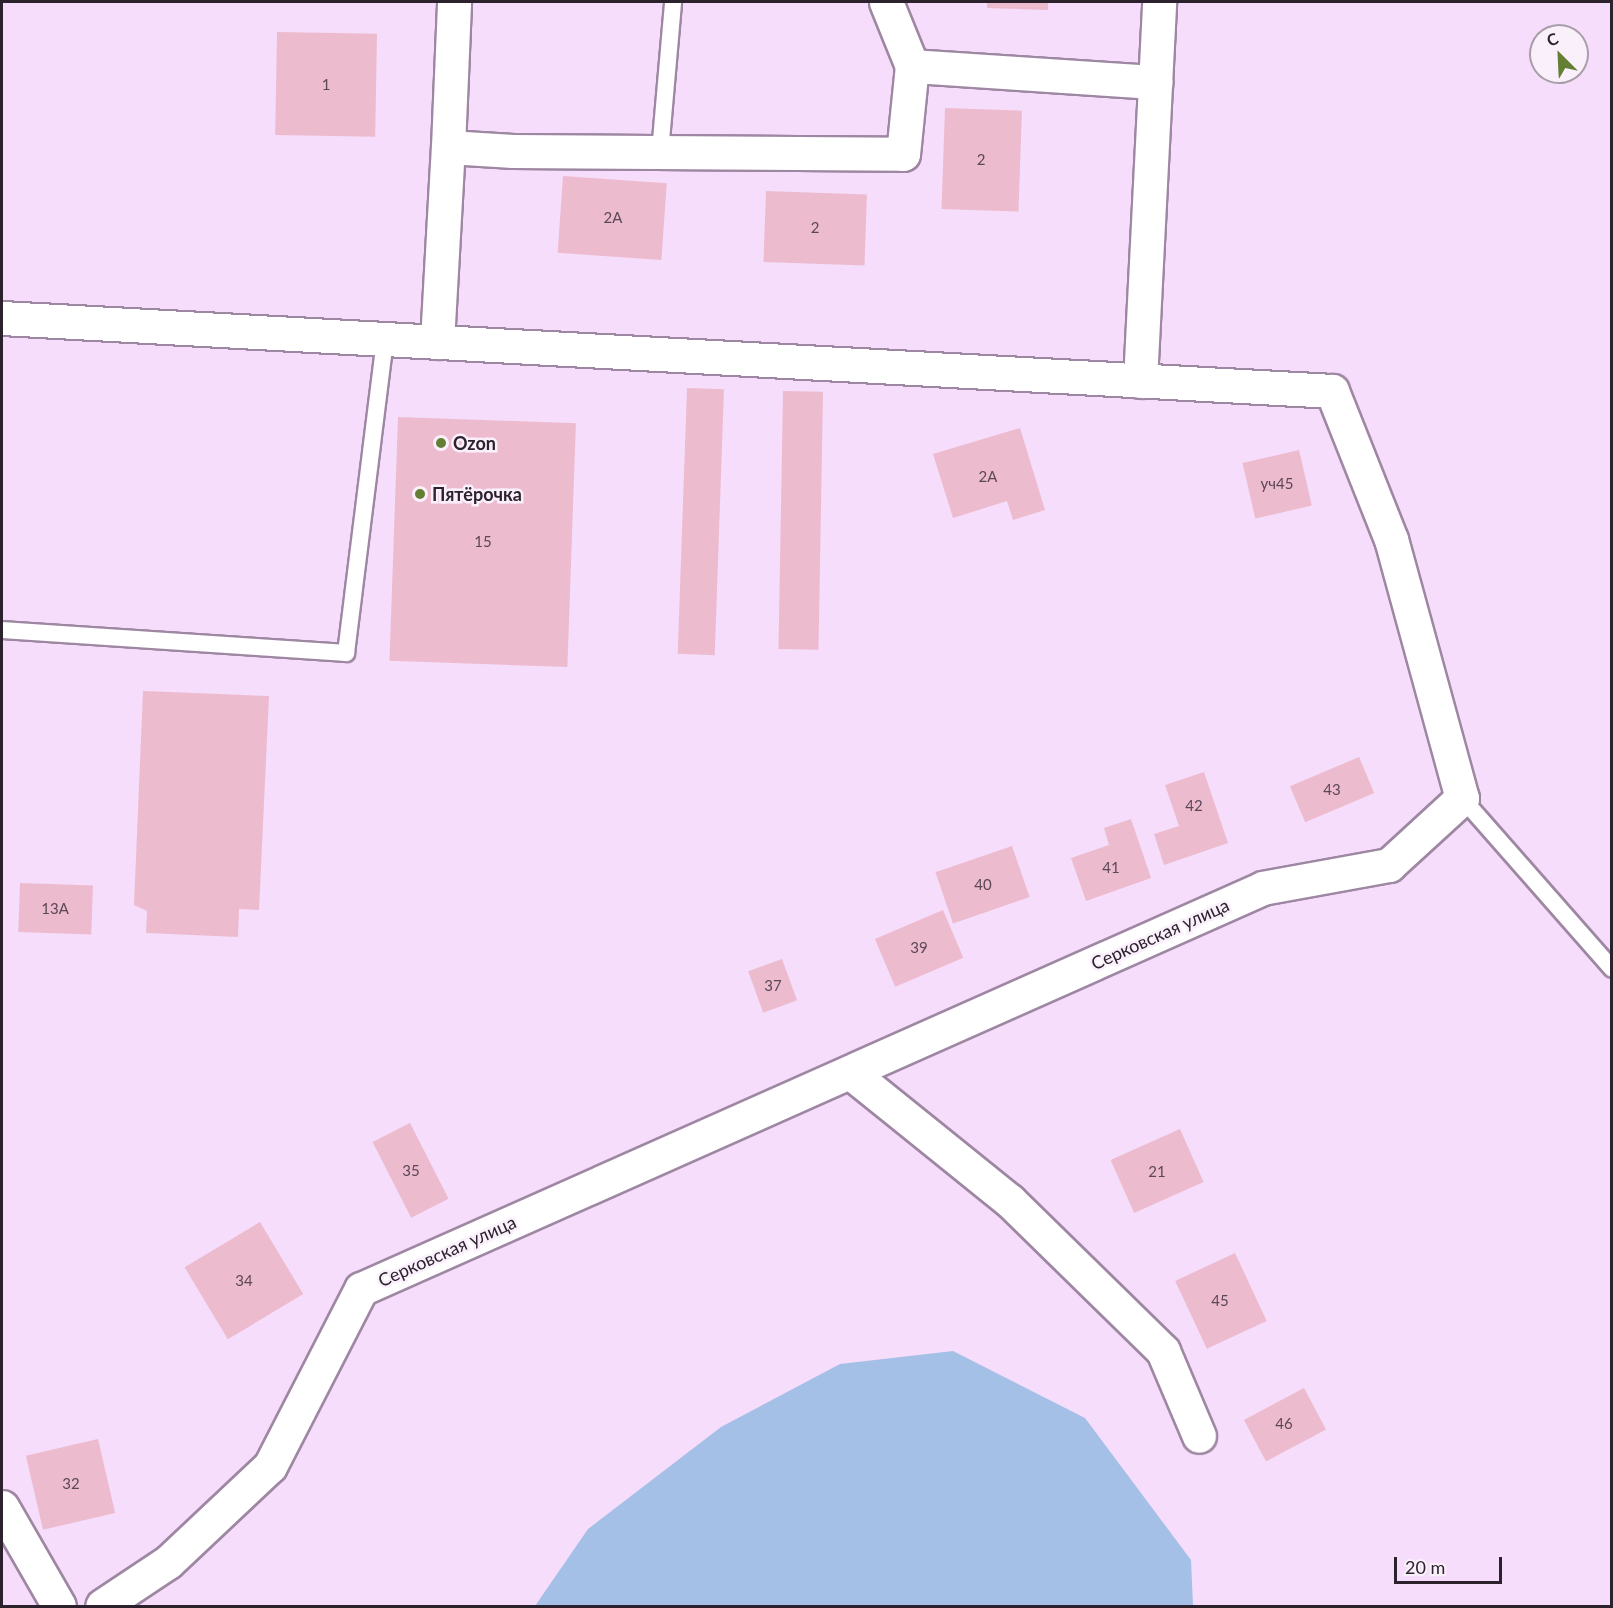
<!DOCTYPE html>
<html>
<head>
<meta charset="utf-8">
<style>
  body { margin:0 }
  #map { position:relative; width:1613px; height:1608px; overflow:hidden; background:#f6ddfb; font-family:Lato,sans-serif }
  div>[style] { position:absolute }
  .water>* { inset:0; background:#a4c0e6 }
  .building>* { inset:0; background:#edbbce; transform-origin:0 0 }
  .roads { filter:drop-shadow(2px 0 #9e87a2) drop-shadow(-2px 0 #9e87a2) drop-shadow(0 2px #9e87a2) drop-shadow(0 -2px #9e87a2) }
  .lane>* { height:16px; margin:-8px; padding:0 8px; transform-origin:8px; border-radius:8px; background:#fff }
  .street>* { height:33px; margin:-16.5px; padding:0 16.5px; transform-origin:16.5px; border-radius:16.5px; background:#fff }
  .dots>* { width:16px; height:16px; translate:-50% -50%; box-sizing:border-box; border:3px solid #faf0fc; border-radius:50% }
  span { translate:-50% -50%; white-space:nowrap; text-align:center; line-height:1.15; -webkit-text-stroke:5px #faf0fc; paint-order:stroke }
  .number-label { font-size:15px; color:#5c4855 }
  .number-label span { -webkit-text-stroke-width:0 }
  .poi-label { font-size:18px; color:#2c222d; font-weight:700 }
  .left { translate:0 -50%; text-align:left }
  .street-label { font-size:18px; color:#2c222d }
  .frame { position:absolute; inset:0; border:3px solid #2c222d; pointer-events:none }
  .north { position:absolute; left:1529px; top:24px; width:60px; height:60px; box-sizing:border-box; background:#faf0fc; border:2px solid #a89ea9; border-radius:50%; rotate:336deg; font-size:16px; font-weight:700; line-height:24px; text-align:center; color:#2c222d }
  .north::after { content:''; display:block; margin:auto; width:21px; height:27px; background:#647f33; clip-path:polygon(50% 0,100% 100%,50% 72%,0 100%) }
  .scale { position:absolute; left:1394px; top:1557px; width:108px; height:27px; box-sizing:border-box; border:3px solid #2c222d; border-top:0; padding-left:8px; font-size:18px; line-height:21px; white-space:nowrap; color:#2c222d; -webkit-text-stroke:4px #faf0fc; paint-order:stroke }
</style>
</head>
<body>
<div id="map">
  <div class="water">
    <i style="clip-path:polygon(953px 1351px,1085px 1418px,1191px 1560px,1193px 1606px,535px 1606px,588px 1529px,721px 1427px,840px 1364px)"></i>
  </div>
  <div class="building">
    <i style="clip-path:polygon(987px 2px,1048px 2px,1048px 10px,987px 8px)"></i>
    <i style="left:277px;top:32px;width:100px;height:103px;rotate:1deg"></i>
    <i style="left:945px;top:108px;width:77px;height:101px;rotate:2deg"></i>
    <i style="left:563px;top:176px;width:104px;height:77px;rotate:4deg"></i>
    <i style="left:766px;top:191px;width:101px;height:71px;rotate:2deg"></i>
    <i style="left:687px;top:388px;width:37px;height:266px;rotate:2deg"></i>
    <i style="left:783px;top:391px;width:40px;height:258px;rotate:1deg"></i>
    <i style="left:398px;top:417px;width:178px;height:244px;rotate:2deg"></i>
    <i style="clip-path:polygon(1020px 428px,1045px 510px,1013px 520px,1007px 501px,953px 518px,933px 454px)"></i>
    <i style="left:1299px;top:450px;width:57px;height:58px;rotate:77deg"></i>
    <i style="clip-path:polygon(143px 691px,269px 696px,259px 910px,239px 909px,238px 937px,146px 933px,147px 911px,134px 905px)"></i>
    <i style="left:1359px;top:757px;width:39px;height:75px;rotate:67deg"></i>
    <i style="clip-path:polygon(1204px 772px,1228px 843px,1164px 865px,1154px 834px,1179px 826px,1165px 785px)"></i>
    <i style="clip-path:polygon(1131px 819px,1151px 878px,1086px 901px,1071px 858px,1109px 845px,1104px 828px)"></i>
    <i style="left:1012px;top:846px;width:54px;height:81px;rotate:71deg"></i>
    <i style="left:20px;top:883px;width:73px;height:49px;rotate:2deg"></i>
    <i style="left:943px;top:910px;width:52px;height:74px;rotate:67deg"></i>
    <i style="left:782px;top:959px;width:44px;height:36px;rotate:70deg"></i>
    <i style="left:410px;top:1123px;width:85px;height:42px;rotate:63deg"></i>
    <i style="left:1180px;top:1129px;width:58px;height:76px;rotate:66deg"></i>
    <i style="left:260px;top:1222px;width:84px;height:88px;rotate:59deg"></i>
    <i style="left:1235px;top:1253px;width:75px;height:66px;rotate:65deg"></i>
    <i style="left:1304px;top:1388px;width:47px;height:68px;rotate:62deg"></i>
    <i style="left:98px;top:1439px;width:76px;height:74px;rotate:77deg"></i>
  </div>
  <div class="roads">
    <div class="lane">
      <i style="left:660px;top:152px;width:151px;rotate:-85deg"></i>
      <i style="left:2px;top:630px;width:345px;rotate:3.8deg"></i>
      <i style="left:346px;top:653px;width:316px;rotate:-82.9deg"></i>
      <i style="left:1462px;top:798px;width:227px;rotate:48.7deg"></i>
    </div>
    <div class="street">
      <i style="left:912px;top:66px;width:244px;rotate:3.8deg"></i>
      <i style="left:448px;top:147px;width:145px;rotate:-87.6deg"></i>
      <i style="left:2px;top:318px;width:1332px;rotate:3.14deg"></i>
      <i style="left:1332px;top:391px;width:159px;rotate:68.3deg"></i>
      <i style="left:1391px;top:539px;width:269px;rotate:74.7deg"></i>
      <i style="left:1462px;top:798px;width:99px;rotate:137.5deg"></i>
      <i style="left:1389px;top:865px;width:128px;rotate:169.7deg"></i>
      <i style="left:1263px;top:888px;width:987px;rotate:156.03deg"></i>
      <i style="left:361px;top:1289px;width:199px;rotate:117.2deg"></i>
      <i style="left:270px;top:1466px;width:140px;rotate:136.7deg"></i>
      <i style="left:168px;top:1562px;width:79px;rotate:146.3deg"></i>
      <i style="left:437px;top:342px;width:195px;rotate:-86.8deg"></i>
      <i style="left:448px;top:147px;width:65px;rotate:3.5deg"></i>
      <i style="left:513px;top:151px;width:390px;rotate:0.4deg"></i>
      <i style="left:903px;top:154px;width:88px;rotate:-84.2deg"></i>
      <i style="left:912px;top:66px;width:69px;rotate:-112.1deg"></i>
      <i style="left:1140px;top:381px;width:379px;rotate:-87.1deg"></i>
      <i style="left:850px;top:1072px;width:206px;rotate:38.9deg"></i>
      <i style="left:1010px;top:1201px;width:214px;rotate:44.4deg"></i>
      <i style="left:1163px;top:1351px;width:92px;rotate:67deg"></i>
      <i style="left:2px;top:1507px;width:114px;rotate:60.1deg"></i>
    </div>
  </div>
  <div class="dots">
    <i style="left:441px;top:443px;background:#647f33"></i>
    <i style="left:420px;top:494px;background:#647f33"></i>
  </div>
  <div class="number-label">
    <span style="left:326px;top:85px">1</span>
    <span style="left:981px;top:160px">2</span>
    <span style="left:613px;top:218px">2А</span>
    <span style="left:815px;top:228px">2</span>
    <span style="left:988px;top:477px">2А</span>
    <span style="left:1277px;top:484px">уч45</span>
    <span style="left:483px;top:542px">15</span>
    <span style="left:1332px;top:790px">43</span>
    <span style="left:1194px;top:806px">42</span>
    <span style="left:1111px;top:868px">41</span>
    <span style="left:983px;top:885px">40</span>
    <span style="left:55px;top:909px">13А</span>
    <span style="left:919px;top:948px">39</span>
    <span style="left:773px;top:986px">37</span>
    <span style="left:411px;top:1171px">35</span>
    <span style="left:1157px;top:1172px">21</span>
    <span style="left:244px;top:1281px">34</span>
    <span style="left:1220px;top:1301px">45</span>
    <span style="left:1284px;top:1424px">46</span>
    <span style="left:71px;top:1484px">32</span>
  </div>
  <div class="poi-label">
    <span class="left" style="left:453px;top:443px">Ozon</span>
    <span class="left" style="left:432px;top:494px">Пятёрочка</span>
  </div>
  <div class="street-label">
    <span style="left:1160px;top:934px;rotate:-24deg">Серковская улица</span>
    <span style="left:447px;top:1251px;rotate:-24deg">Серковская улица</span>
  </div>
  <div class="frame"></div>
  <div class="north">С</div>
  <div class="scale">20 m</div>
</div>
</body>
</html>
